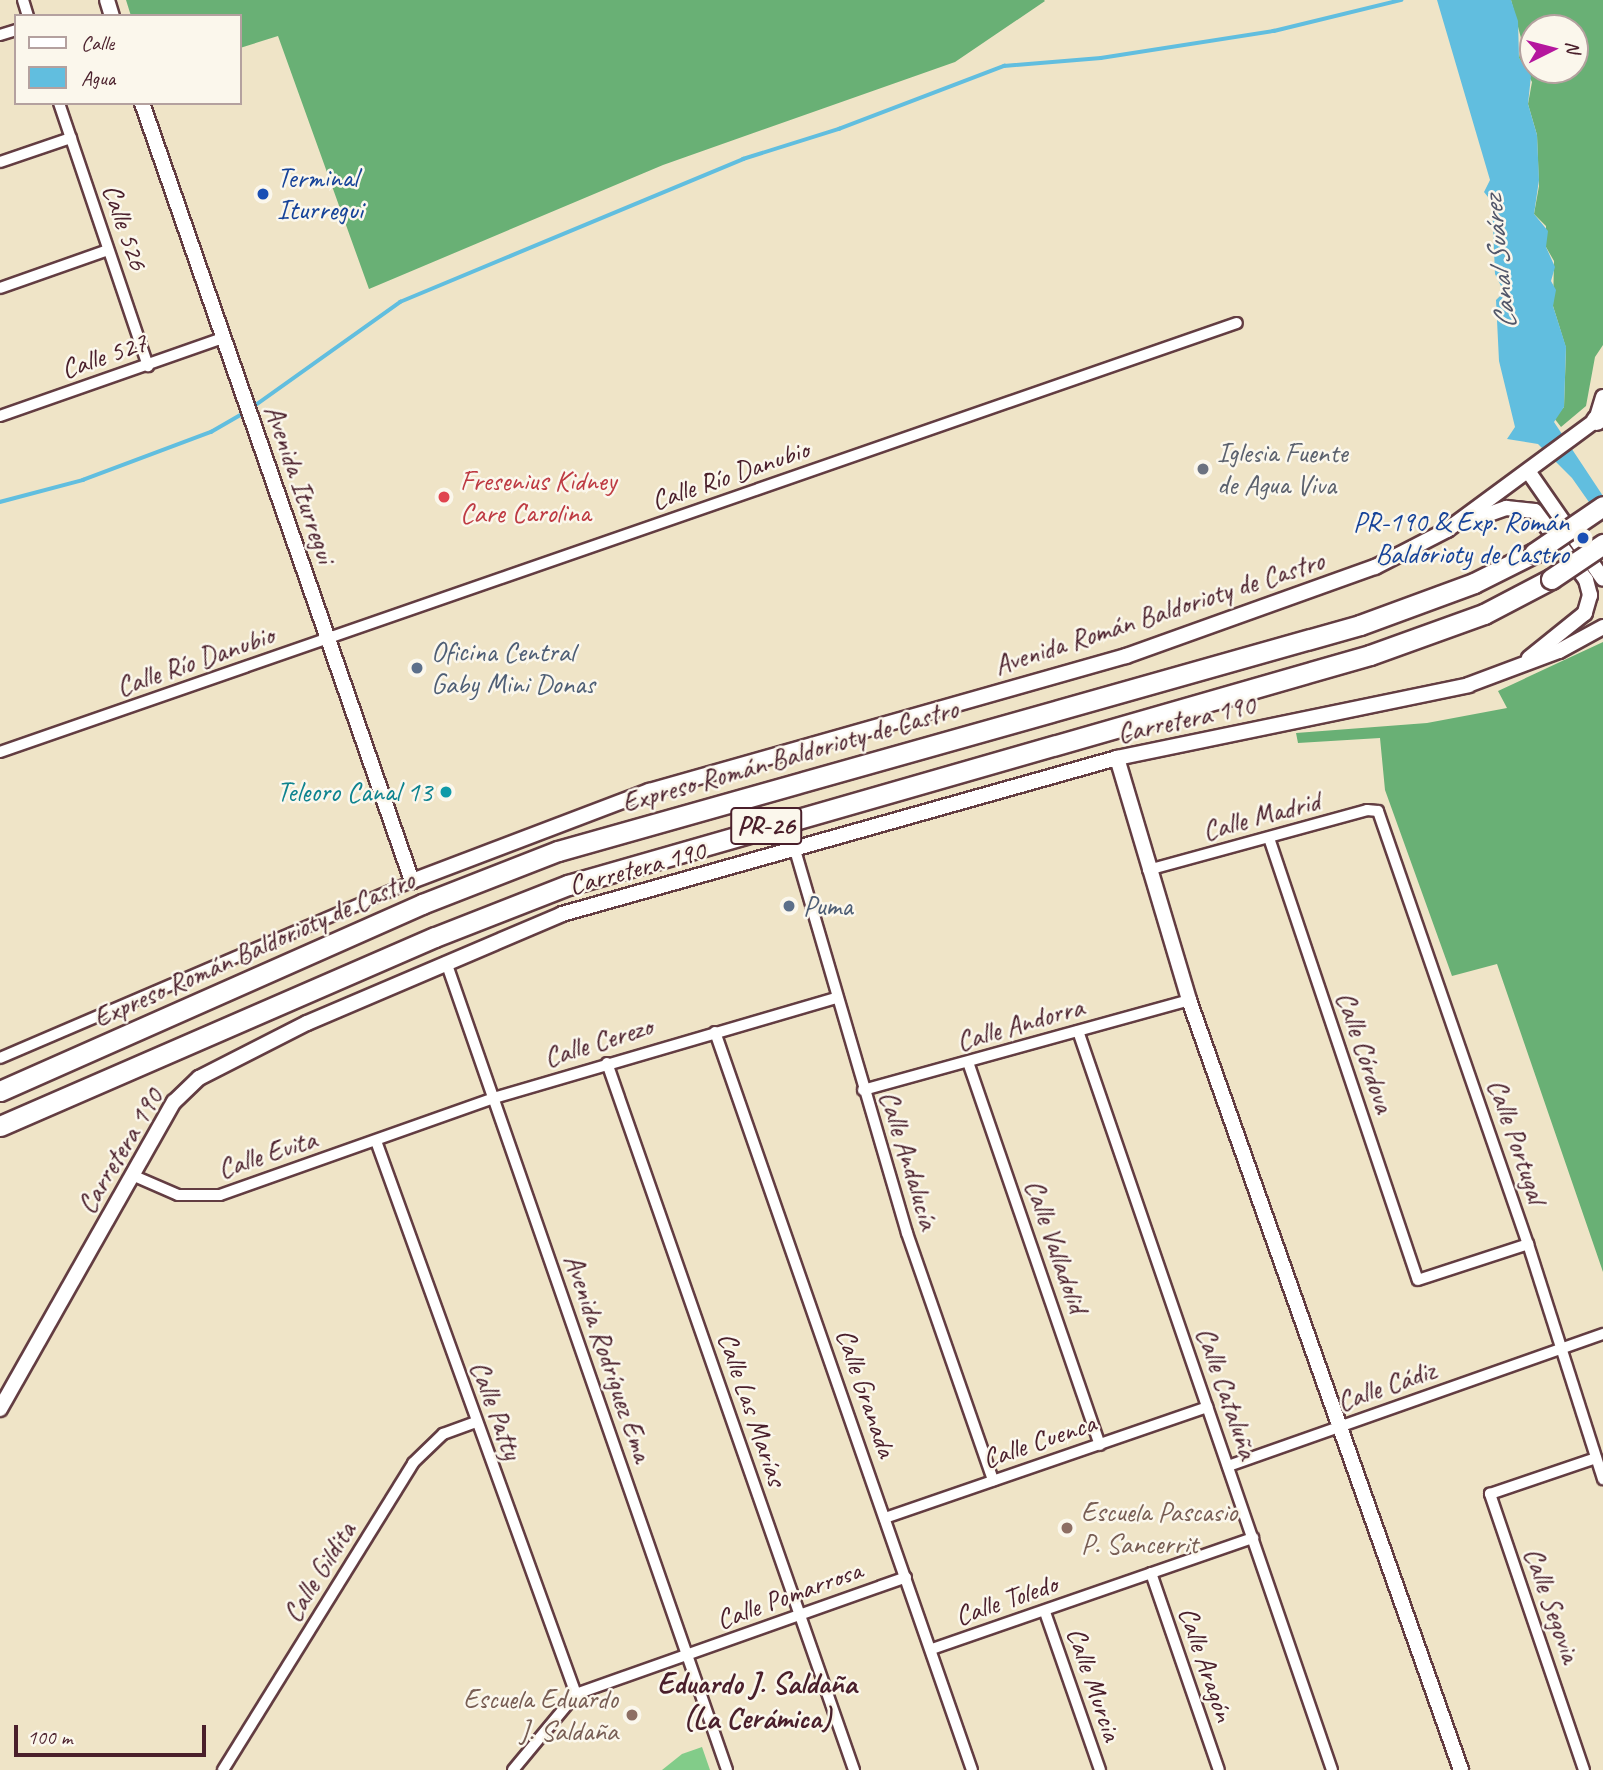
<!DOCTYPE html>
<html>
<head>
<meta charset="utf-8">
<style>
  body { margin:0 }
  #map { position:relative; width:1603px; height:1770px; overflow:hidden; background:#efe4c7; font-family:Caveat,sans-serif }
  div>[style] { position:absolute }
  .green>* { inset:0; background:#82cc89 }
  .forest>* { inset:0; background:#69b075 }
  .water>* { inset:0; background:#61bedf }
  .stream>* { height:3.5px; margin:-1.75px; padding:0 1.75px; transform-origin:1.75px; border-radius:1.75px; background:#61bedf }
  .roads { filter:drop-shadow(2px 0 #633d42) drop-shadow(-2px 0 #633d42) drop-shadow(0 2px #633d42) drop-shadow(0 -2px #633d42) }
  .minor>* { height:10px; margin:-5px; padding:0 5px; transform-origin:5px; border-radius:5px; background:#fff }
  .tertiary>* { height:14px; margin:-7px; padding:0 7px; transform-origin:7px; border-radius:7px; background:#fff }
  .motorway>* { height:19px; margin:-9.5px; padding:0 9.5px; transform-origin:9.5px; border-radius:9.5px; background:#fff }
  .bridges { filter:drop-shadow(2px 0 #633d42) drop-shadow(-2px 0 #633d42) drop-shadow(0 2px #633d42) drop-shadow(0 -2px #633d42) }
  .motorway-bridge>* { height:19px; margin:-9.5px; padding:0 9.5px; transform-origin:9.5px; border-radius:9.5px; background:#fff }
  .dots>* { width:19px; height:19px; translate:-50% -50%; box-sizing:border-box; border:4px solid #fbf7ec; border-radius:50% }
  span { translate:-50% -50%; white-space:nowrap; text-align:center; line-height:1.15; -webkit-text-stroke:5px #fbf7ec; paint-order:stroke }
  .shield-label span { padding:2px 5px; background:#fbf7ec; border:2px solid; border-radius:5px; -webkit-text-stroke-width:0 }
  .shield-label { font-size:26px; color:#4a1f2b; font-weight:700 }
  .transit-label { font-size:28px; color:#164399 }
  .left { translate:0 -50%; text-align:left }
  .right { translate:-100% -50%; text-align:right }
  .street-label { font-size:28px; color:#4a1f2b }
  .worship-label { font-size:28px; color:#5b616d }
  .health-label { font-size:28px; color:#be3a42 }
  .service-label { font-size:28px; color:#4e5e75 }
  .culture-label { font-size:28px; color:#0d838f }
  .education-label { font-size:28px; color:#785e54 }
  .water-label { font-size:30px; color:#52576a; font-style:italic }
  .neighbourhood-label { font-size:30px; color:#4a1f2b; font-weight:700 }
  .legend { position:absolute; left:14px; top:14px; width:228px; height:91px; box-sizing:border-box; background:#fbf7ec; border:2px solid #b4a19f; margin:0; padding:9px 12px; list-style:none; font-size:21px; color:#4a1f2b }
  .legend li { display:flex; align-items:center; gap:14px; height:35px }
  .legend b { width:35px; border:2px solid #b4a19f }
  .north { position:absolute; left:1519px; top:14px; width:70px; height:70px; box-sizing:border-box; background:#fbf7ec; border:2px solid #b4a19f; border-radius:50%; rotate:84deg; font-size:19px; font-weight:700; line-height:28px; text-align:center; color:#4a1f2b }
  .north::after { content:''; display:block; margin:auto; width:24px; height:32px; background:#b5179e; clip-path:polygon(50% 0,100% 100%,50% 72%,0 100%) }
  .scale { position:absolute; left:14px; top:1725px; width:192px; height:32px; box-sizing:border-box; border:4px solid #4a1f2b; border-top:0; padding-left:9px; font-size:21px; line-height:24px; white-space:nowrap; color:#4a1f2b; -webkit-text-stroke:5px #fbf7ec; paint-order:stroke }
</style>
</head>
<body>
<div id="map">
  <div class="green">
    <i style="clip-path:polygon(702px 1747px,710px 1770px,662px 1770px,682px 1754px)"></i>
  </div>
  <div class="forest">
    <i style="clip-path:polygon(126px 0,1044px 0,1045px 1px,955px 62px,663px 165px,369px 289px,278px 36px,240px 48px,240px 16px,131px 16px)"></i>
    <i style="clip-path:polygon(evenodd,1511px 0,1603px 0,1603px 345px,1595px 357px,1586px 406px,1561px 427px,1554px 418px,1564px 407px,1566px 348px,1553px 306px,1554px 261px,1546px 247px,1546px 226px,1534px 214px,1539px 186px,1537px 135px,1528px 104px,1532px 82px,1519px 58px,1522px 42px,1511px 0,1533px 28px,1575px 28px,1575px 70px,1533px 70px,1533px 28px)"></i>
    <i style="clip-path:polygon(1603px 642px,1603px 1272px,1497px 964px,1452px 976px,1385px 790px,1380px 738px,1298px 743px,1296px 733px,1427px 723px,1507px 708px,1498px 691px)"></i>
  </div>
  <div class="water">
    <i style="clip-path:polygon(1437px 0,1511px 0,1518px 21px,1519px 58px,1531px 76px,1528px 104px,1537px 135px,1539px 180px,1534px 214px,1548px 231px,1546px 247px,1555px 267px,1551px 281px,1556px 290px,1553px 306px,1566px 347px,1564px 407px,1554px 422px,1603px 496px,1603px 522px,1572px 478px,1538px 444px,1507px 439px,1515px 427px,1499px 361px,1496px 300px,1502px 294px,1501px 286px,1495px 274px,1492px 202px,1484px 192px,1490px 180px)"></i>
  </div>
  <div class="stream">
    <i style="left:253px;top:407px;width:181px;rotate:-35.5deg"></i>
    <i style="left:400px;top:302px;width:372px;rotate:-22.6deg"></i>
    <i style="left:743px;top:159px;width:101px;rotate:-17.4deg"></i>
    <i style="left:839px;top:129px;width:177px;rotate:-20.9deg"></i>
    <i style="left:1004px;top:66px;width:97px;rotate:-4.7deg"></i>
    <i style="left:1101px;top:58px;width:175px;rotate:-8.9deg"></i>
    <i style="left:1274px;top:31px;width:131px;rotate:-13.7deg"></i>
    <i style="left:0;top:502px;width:86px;rotate:-14.8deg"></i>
    <i style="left:83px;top:480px;width:137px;rotate:-20.6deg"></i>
    <i style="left:211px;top:432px;width:38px;rotate:-30deg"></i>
  </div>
  <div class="roads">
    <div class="minor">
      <i style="left:23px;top:0;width:17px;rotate:73deg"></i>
      <i style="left:0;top:35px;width:17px;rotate:-17deg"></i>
      <i style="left:59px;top:103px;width:278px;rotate:71.3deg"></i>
      <i style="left:0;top:162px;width:75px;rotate:-18.7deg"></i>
      <i style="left:0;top:288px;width:114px;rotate:-19.4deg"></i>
      <i style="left:0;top:416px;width:236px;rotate:-19.3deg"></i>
      <i style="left:0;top:752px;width:1309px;rotate:-19.13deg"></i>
      <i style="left:1269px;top:838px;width:466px;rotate:71.4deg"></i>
      <i style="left:1418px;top:1280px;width:116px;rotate:-18.1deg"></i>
      <i style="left:795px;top:850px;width:399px;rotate:73.7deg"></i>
      <i style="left:907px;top:1233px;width:262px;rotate:70.8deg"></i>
      <i style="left:1148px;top:870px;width:227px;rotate:-15.3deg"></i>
      <i style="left:1367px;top:810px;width:11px;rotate:5deg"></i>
      <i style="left:1378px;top:811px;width:458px;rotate:70.9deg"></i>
      <i style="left:1528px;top:1244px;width:247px;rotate:72.3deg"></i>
      <i style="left:446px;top:962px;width:855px;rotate:70.82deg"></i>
      <i style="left:1078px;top:1031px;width:781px;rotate:71.03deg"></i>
      <i style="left:715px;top:1032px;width:781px;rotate:70.8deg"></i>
      <i style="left:0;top:1058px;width:448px;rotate:-23.2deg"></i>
      <i style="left:968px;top:1062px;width:405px;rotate:71deg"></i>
      <i style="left:607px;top:1063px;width:749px;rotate:70.74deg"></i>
      <i style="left:863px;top:1090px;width:338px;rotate:-15.4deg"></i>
      <i style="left:376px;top:1141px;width:588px;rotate:70.12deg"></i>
      <i style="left:132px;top:1175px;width:50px;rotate:23.5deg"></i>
      <i style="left:178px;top:1195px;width:42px"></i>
      <i style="left:220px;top:1195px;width:291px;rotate:-19.5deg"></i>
      <i style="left:494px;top:1098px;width:357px;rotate:-16.3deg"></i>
      <i style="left:1228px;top:1466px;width:398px;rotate:-19.4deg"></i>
      <i style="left:885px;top:1518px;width:341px;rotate:-19deg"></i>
      <i style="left:1151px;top:1573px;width:208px;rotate:71deg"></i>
      <i style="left:1045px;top:1612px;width:167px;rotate:70.8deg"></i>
      <i style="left:932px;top:1649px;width:340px;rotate:-19.1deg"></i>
      <i style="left:223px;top:1770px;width:361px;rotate:-58.2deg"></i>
      <i style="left:413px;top:1463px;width:42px;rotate:-44deg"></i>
      <i style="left:443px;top:1434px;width:35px;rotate:-20deg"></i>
      <i style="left:513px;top:1770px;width:99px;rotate:-50.3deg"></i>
      <i style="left:576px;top:1694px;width:350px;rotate:-19.5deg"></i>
      <i style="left:1584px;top:1770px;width:292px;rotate:-108.8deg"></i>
      <i style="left:1490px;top:1494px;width:112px;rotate:-18.8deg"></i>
    </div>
    <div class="tertiary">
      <i style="left:107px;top:0;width:17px;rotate:73deg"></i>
      <i style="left:142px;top:103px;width:824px;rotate:70.86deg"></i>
      <i style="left:412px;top:881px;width:254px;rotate:-20.8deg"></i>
      <i style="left:649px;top:791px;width:496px;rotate:-15.8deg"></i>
      <i style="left:1126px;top:656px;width:264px;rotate:-19.7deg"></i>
      <i style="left:1375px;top:567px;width:81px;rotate:-27.2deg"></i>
      <i style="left:1447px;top:530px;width:185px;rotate:-36.4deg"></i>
      <i style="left:1596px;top:420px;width:24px;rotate:-73deg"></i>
      <i style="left:1528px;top:471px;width:131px;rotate:55.2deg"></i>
      <i style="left:1464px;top:523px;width:45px;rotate:-19.7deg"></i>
      <i style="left:1506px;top:508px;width:29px;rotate:6deg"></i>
      <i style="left:1535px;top:511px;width:86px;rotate:53.5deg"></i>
      <i style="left:1586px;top:580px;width:16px;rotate:75deg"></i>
      <i style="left:1590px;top:595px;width:19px;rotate:106deg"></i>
      <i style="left:1585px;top:613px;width:72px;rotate:141.2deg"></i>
      <i style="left:1117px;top:758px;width:252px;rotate:73.4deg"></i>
      <i style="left:1189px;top:1000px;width:817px;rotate:70.54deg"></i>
      <i style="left:0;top:1409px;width:353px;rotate:-60.5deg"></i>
      <i style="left:174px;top:1102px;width:35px;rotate:-44deg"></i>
      <i style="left:199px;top:1078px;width:121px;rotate:-27deg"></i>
      <i style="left:307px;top:1023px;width:277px;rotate:-23.1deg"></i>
      <i style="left:562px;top:914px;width:577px;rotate:-15.7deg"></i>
      <i style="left:1117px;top:758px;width:359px;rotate:-11.7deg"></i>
      <i style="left:1468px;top:685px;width:97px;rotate:-20.5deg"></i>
      <i style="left:1559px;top:651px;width:50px;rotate:-28.6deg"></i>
    </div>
    <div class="motorway">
      <i style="left:1596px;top:420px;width:10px;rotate:-45deg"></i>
      <i style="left:0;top:1091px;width:462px;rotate:-23.9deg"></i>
      <i style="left:422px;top:904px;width:146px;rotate:-21.3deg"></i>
      <i style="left:558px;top:851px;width:833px;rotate:-15.74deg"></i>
      <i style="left:1360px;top:625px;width:121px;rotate:-20.2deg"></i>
      <i style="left:1474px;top:583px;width:67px;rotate:-26.6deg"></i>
      <i style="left:0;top:1126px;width:474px;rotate:-23.5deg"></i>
      <i style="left:435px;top:937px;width:143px;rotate:-21.4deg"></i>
      <i style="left:568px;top:885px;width:834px;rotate:-16deg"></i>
      <i style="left:1370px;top:655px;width:121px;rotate:-19.8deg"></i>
      <i style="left:1484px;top:614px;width:76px;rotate:-27.6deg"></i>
    </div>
  </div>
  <div class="bridges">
    <div class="motorway-bridge">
      <i style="left:1534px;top:553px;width:83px;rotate:-34.3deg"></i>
      <i style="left:1551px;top:579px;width:63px;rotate:-33.9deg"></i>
    </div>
  </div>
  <div class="dots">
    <i style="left:263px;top:194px;background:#1a4fb4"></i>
    <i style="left:1203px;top:469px;background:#6b7280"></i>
    <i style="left:444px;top:497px;background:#e0444e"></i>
    <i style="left:1583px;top:538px;background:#1a4fb4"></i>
    <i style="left:417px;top:668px;background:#5c6f8a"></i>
    <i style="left:446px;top:792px;background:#0f9aa8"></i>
    <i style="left:789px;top:906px;background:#5c6f8a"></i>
    <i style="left:1067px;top:1528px;background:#8d6e63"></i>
    <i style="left:632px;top:1715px;background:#8d6e63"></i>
  </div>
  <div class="shield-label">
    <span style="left:766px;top:826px">PR-26</span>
  </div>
  <div class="transit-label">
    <span class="left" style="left:277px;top:194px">Terminal<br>Iturregui</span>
    <span class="right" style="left:1569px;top:538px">PR-190 &amp; Exp. Román<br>Baldorioty de Castro</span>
  </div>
  <div class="street-label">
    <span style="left:125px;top:227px;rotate:71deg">Calle 526</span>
    <span style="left:104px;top:356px;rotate:-19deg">Calle 527</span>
    <span style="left:730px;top:475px;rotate:-19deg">Calle Río Danubio</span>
    <span style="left:300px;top:484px;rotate:71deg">Avenida Iturregui</span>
    <span style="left:1159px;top:613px;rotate:-18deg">Avenida Román Baldorioty de Castro</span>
    <span style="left:195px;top:661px;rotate:-19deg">Calle Río Danubio</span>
    <span style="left:1186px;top:719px;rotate:-12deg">Carretera 190</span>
    <span style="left:790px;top:756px;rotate:-16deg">Expreso Román Baldorioty de Castro</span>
    <span style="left:1261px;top:816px;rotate:-15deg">Calle Madrid</span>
    <span style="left:637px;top:868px;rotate:-15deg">Carretera 190</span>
    <span style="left:254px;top:949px;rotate:-24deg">Expreso Román Baldorioty de Castro</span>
    <span style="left:1020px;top:1024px;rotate:-16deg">Calle Andorra</span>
    <span style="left:598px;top:1042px;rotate:-17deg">Calle Cerezo</span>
    <span style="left:1365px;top:1052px;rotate:71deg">Calle Córdova</span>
    <span style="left:1517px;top:1141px;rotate:71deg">Calle Portugal</span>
    <span style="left:120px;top:1151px;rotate:-59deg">Carretera 190</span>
    <span style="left:267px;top:1154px;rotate:-18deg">Calle Evita</span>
    <span style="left:909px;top:1160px;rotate:73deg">Calle Andalucía</span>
    <span style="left:1056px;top:1246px;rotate:71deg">Calle Valladolid</span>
    <span style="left:608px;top:1358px;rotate:71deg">Avenida Rodríguez Ema</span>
    <span style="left:1386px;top:1386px;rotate:-19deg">Calle Cádiz</span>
    <span style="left:866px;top:1393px;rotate:71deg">Calle Granada</span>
    <span style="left:1227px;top:1393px;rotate:71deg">Calle Cataluña</span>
    <span style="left:752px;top:1409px;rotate:71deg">Calle Las Marías</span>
    <span style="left:496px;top:1410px;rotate:70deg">Calle Patty</span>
    <span style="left:1039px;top:1441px;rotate:-19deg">Calle Cuenca</span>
    <span style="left:319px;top:1572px;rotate:-58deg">Calle Gildita</span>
    <span style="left:789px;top:1595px;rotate:-20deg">Calle Pomarrosa</span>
    <span style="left:1006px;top:1600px;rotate:-19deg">Calle Toledo</span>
    <span style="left:1552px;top:1605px;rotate:71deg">Calle Segovia</span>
    <span style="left:1206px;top:1664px;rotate:71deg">Calle Aragón</span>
    <span style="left:1094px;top:1684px;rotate:71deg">Calle Murcia</span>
  </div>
  <div class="worship-label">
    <span class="left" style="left:1217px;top:469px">Iglesia Fuente<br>de Agua Viva</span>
  </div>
  <div class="health-label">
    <span class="left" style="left:460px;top:497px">Fresenius Kidney<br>Care Carolina</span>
  </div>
  <div class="service-label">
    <span class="left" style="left:431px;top:668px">Oficina Central<br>Gaby Mini Donas</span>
    <span class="left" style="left:803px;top:906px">Puma</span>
  </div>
  <div class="culture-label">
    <span class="right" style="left:432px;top:792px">Teleoro Canal 13</span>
  </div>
  <div class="education-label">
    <span class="left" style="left:1081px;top:1528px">Escuela Pascasio<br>P. Sancerrit</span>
    <span class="right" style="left:618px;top:1715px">Escuela Eduardo<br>J. Saldaña</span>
  </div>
  <div class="water-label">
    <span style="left:1499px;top:263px;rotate:-96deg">Canal Suárez</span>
  </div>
  <div class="neighbourhood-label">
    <span style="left:757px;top:1700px">Eduardo J. Saldaña<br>(La Cerámica)</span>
  </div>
  <ul class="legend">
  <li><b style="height:9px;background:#fff"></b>Calle</li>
  <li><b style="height:19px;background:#61bedf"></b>Agua</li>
  </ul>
  <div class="north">N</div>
  <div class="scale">100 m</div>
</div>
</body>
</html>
